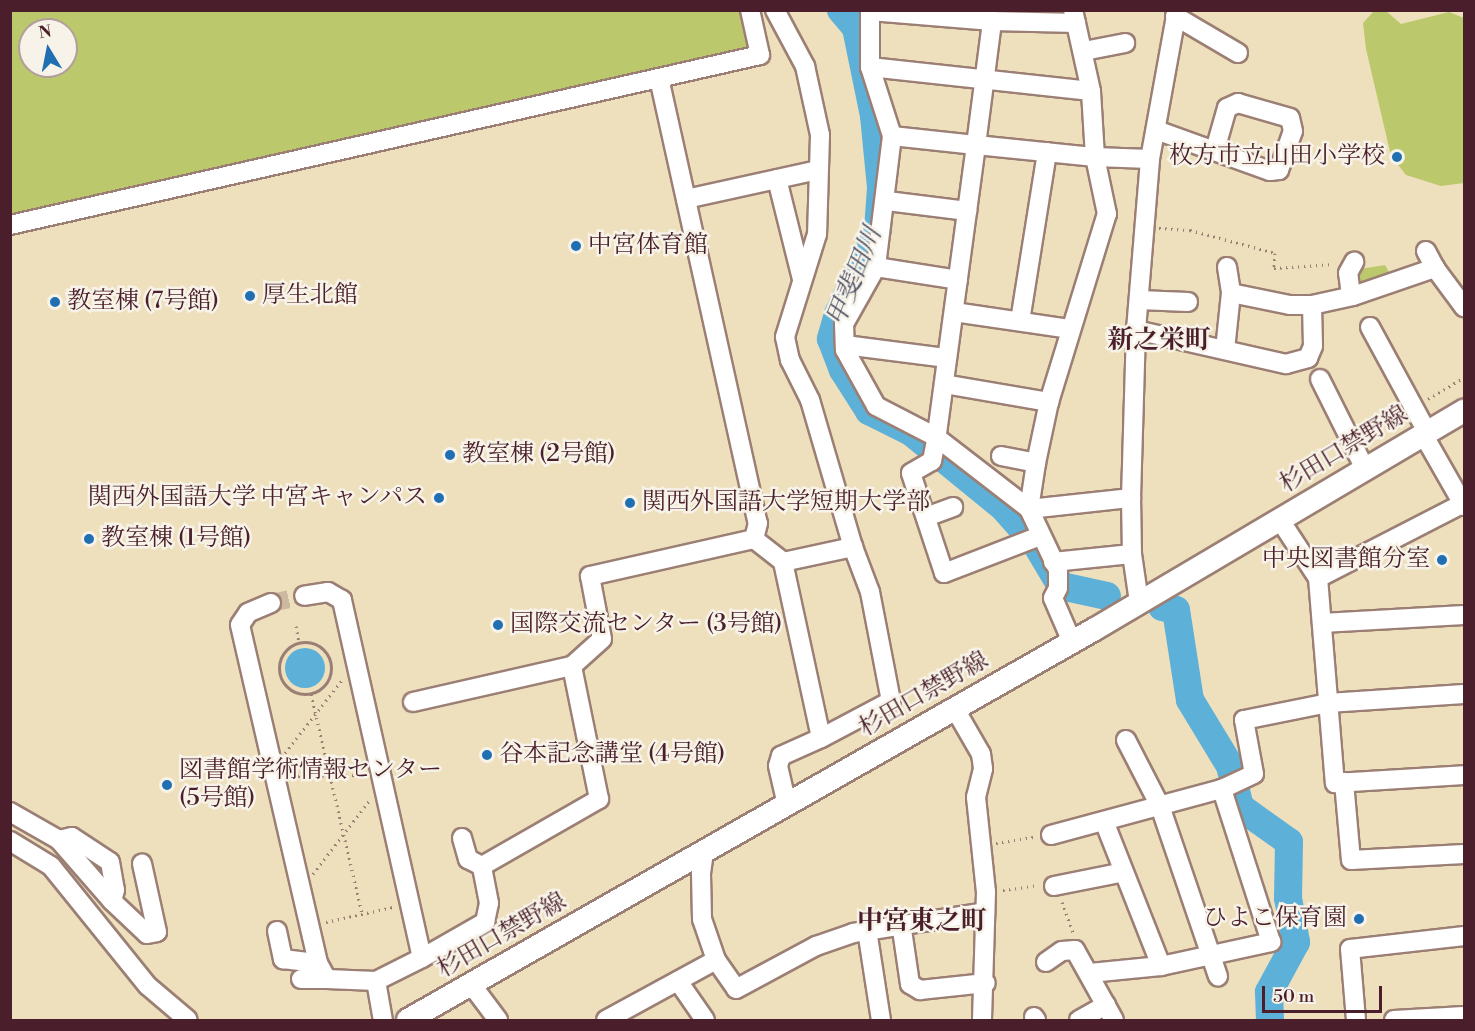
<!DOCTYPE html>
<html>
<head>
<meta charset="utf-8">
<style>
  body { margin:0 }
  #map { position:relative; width:1475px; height:1031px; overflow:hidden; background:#eedfbd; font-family:"Libre Bodoni","Noto Serif JP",serif }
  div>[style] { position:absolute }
  .green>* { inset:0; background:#bbc96c }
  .water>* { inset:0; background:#5db0d8 }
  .round { border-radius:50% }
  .river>* { height:28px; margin:-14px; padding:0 14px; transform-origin:14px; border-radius:14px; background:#5db0d8 }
  .minor-tunnel>* { height:18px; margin-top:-9px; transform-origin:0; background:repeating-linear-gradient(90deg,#cdb9a0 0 18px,transparent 0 27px) }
  .path>* { height:3px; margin-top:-1.5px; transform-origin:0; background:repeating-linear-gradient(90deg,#9c7f74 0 1.5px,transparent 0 6px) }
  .path>.ring { margin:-1.5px; padding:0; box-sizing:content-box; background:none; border:3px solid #9c7f74; border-radius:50% }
  .roads { filter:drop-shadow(2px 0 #9c7f74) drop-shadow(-2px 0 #9c7f74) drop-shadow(0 2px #9c7f74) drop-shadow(0 -2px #9c7f74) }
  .minor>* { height:18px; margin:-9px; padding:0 9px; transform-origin:9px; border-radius:9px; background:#fff }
  .major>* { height:22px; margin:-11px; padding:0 11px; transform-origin:11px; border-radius:11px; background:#fff }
  .dots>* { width:16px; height:16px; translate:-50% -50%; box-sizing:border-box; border:3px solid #f7f3e8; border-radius:50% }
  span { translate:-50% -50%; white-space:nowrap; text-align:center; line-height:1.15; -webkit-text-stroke:5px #f7f3e8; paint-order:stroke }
  .poi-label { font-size:24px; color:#4a1f2b }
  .right { translate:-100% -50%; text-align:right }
  .left { translate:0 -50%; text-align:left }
  .street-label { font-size:24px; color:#4a1f2b }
  .water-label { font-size:26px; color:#515268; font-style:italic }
  .neighbourhood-label { font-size:26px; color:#4a1f2b; font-weight:700 }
  .frame { position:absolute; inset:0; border:12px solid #4a1f2b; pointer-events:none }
  .north { position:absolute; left:18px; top:18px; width:60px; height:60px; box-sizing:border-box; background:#f7f3e8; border:2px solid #b29e9c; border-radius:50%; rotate:350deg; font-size:16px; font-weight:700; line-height:24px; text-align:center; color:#4a1f2b }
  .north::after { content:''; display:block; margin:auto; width:21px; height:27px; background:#1f6fb2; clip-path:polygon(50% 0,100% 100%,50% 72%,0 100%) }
  .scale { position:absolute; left:1262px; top:986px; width:120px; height:27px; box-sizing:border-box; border:3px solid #4a1f2b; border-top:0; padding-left:8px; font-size:18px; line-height:21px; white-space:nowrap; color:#4a1f2b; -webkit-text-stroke:4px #f7f3e8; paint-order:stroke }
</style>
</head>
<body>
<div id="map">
  <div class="green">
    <i style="clip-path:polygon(evenodd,10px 11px,741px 11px,750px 49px,11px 214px,10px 11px,30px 30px,66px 30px,66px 66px,30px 66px,30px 30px)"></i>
    <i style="clip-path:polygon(1374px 11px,1386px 11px,1401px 24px,1449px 12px,1464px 18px,1464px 183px,1441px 186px,1406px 175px,1391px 156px,1366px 49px,1363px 23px)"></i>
    <i style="clip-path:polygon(1385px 265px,1390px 274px,1354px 285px,1360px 269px)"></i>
  </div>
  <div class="water">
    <i class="round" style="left:285px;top:648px;width:40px;height:40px"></i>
  </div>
  <div class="river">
    <i style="left:841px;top:10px;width:23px;rotate:50deg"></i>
    <i style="left:856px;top:28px;width:90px;rotate:78.4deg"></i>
    <i style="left:874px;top:116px;width:72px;rotate:84.4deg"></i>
    <i style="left:881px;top:188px;width:42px;rotate:94.1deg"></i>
    <i style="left:878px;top:230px;width:93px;rotate:115.5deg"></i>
    <i style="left:838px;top:314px;width:26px;rotate:106deg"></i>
    <i style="left:831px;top:339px;width:33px;rotate:69deg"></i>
    <i style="left:843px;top:370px;width:49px;rotate:57.6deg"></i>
    <i style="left:869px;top:411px;width:47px;rotate:26.6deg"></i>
    <i style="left:911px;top:432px;width:119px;rotate:39.2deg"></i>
    <i style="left:1003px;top:507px;width:50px;rotate:48.3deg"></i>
    <i style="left:1036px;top:544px;width:49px;rotate:59.2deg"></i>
    <i style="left:1061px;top:586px;width:47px;rotate:12.3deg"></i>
    <i style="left:1162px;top:607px;width:14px;rotate:12deg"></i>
    <i style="left:1176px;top:610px;width:91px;rotate:81.2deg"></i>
    <i style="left:1190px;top:700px;width:77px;rotate:58.8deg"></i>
    <i style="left:1230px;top:766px;width:42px;rotate:76.3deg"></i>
    <i style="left:1240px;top:807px;width:60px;rotate:35.5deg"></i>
    <i style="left:1289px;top:842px;width:56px;rotate:91deg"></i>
    <i style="left:1288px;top:898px;width:45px;rotate:79.7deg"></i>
    <i style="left:1296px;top:942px;width:57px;rotate:118.4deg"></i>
    <i style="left:1269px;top:992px;width:28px;rotate:88deg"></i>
  </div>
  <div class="minor-tunnel">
    <i style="left:271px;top:603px;width:34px;rotate:-12deg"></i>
  </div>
  <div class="path">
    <i style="left:1159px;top:228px;width:31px;rotate:4deg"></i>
    <i style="left:1190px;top:230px;width:88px;rotate:15.1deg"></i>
    <i style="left:1275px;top:253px;width:15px;rotate:94deg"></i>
    <i style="left:1274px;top:268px;width:60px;rotate:-3.8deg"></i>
    <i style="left:1428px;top:399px;width:41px;rotate:-31deg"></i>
    <i style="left:296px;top:626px;width:17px;rotate:80deg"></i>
    <i class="ring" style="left:279px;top:642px;width:49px;height:49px"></i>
    <i style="left:311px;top:694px;width:226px;rotate:76.9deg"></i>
    <i style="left:285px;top:753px;width:93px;rotate:-52deg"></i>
    <i style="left:292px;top:776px;width:72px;rotate:-0.8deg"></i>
    <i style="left:996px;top:843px;width:38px;rotate:-9deg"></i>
    <i style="left:313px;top:874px;width:92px;rotate:-52.5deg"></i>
    <i style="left:1003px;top:890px;width:35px;rotate:-8deg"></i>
    <i style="left:1062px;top:902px;width:35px;rotate:70deg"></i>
    <i style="left:326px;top:922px;width:69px;rotate:-12.6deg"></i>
  </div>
  <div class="roads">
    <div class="minor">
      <i style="left:775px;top:10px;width:64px;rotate:61.8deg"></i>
      <i style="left:805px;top:66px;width:71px;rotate:77.7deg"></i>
      <i style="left:820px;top:135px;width:99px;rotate:91.7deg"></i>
      <i style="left:817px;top:234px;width:108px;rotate:107.3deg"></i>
      <i style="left:785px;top:337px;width:24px;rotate:78deg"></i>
      <i style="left:790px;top:360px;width:45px;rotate:63.4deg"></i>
      <i style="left:810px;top:400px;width:153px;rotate:73.7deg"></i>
      <i style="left:853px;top:547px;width:48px;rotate:69.3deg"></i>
      <i style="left:870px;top:592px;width:111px;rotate:79.1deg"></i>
      <i style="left:891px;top:701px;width:79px;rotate:152.1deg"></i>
      <i style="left:1175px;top:16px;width:73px;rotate:30.4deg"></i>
      <i style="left:992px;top:21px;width:122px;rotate:-175.3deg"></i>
      <i style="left:870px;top:11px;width:56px;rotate:90deg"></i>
      <i style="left:870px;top:67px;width:72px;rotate:72.3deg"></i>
      <i style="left:892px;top:136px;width:132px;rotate:97deg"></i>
      <i style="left:876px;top:267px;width:65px;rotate:119.3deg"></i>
      <i style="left:844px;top:324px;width:26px;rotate:88deg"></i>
      <i style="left:845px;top:350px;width:64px;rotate:61deg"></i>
      <i style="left:876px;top:406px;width:68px;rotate:27.3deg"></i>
      <i style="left:936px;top:437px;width:118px;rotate:37.7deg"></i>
      <i style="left:1029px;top:509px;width:103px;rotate:-6.2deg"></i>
      <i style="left:1084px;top:51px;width:42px;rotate:-11deg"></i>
      <i style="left:870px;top:67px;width:222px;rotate:6.2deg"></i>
      <i style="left:659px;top:78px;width:456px;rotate:77.5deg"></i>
      <i style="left:758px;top:523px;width:16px;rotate:104deg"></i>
      <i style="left:754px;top:539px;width:37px;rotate:38deg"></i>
      <i style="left:783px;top:562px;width:180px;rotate:77.8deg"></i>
      <i style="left:821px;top:738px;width:44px;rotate:155.8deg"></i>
      <i style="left:781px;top:756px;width:10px;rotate:107deg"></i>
      <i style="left:778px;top:766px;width:40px;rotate:77deg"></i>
      <i style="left:1156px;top:130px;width:121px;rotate:19.8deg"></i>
      <i style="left:1270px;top:171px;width:9px;rotate:-6deg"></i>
      <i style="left:1279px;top:170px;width:41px;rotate:-70.3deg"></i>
      <i style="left:1293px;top:131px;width:13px;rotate:-103deg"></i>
      <i style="left:1290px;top:118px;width:54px;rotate:-163.9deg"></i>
      <i style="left:1238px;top:103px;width:12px;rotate:156deg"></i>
      <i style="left:1227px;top:108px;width:44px;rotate:105.9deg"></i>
      <i style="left:892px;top:136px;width:84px;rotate:6.1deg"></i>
      <i style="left:976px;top:145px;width:125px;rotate:-82.6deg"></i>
      <i style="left:992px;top:21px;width:84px;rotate:1.4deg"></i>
      <i style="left:777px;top:179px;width:103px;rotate:76deg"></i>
      <i style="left:686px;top:199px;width:135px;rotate:-12.4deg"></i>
      <i style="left:887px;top:201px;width:81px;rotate:7.1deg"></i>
      <i style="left:10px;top:225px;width:769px;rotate:-12.77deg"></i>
      <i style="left:760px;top:55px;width:46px;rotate:-102.5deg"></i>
      <i style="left:1426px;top:251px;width:19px;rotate:62deg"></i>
      <i style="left:876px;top:267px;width:83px;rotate:9deg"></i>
      <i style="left:1227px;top:267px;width:26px;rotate:81deg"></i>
      <i style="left:1351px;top:296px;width:23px;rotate:-97deg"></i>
      <i style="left:1348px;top:273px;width:13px;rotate:-61deg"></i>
      <i style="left:1139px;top:300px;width:49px;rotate:2.3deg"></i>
      <i style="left:954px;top:312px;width:118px;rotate:8.3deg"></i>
      <i style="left:1020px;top:321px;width:171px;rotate:-80.9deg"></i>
      <i style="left:1370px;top:327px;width:119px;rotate:61.5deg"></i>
      <i style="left:1136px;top:330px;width:154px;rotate:12.8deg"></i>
      <i style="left:1286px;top:364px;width:23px;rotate:-15deg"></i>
      <i style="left:1308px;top:358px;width:13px;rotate:-67deg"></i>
      <i style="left:1313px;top:346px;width:41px;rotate:-91.4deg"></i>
      <i style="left:1312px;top:305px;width:42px;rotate:-12.4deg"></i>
      <i style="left:1353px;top:296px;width:87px;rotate:-18.9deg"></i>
      <i style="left:1435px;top:268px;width:49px;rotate:53.4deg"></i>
      <i style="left:845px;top:345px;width:103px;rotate:7.3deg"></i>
      <i style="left:1225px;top:350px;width:57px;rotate:-84deg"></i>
      <i style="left:1231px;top:293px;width:60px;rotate:11.5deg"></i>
      <i style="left:1290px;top:305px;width:22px"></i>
      <i style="left:1320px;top:379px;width:101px;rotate:63.4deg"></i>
      <i style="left:944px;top:384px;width:107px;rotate:9.7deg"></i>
      <i style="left:1423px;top:434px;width:83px;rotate:60.3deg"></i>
      <i style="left:1001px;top:456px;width:36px;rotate:11deg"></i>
      <i style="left:926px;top:517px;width:29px;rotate:-20deg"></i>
      <i style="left:1280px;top:520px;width:69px;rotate:56.8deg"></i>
      <i style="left:1318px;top:578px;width:206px;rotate:85.3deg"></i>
      <i style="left:1335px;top:783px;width:129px;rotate:-3.5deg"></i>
      <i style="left:1040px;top:536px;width:103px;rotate:158.9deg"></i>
      <i style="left:944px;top:573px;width:105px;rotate:-108.3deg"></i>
      <i style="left:911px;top:473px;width:24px;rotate:-30deg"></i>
      <i style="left:932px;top:461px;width:20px;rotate:-79deg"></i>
      <i style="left:936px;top:441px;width:299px;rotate:-82.3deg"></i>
      <i style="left:976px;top:145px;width:120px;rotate:5.8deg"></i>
      <i style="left:1095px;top:157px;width:66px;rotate:-93.5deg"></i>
      <i style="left:1091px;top:91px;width:83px;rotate:-102.5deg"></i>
      <i style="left:783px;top:562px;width:72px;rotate:-12.1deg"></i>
      <i style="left:1053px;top:562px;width:79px;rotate:-5.8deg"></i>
      <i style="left:1318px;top:578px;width:164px;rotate:-27.2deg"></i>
      <i style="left:1139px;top:602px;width:49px;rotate:-98.3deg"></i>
      <i style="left:1132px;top:554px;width:56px;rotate:-91deg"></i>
      <i style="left:1131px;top:498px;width:168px;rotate:-88.3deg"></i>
      <i style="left:1136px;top:330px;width:172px;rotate:-85.3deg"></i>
      <i style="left:1150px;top:159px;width:151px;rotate:-79.7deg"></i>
      <i style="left:271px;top:603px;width:25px;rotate:157deg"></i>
      <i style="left:248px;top:613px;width:14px;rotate:124deg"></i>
      <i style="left:240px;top:625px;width:347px;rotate:77deg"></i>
      <i style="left:318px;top:963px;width:18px;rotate:61deg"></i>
      <i style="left:327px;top:979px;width:49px;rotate:2.3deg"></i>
      <i style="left:376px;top:981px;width:51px;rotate:-26.6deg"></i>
      <i style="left:422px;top:958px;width:367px;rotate:-102.6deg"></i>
      <i style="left:342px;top:600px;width:16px;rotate:-150deg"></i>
      <i style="left:328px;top:592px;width:24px;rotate:171deg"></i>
      <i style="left:1322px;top:623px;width:142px;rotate:-3.2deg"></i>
      <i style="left:1072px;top:642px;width:48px;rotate:-113.4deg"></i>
      <i style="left:1053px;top:598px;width:11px;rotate:-63deg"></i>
      <i style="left:1058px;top:588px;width:18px;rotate:-90deg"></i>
      <i style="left:1058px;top:570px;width:68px;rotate:-115.4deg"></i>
      <i style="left:1029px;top:509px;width:47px;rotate:-81.3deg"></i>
      <i style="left:1036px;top:463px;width:62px;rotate:-78deg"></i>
      <i style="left:1049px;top:402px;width:197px;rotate:-72.9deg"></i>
      <i style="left:1107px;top:214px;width:58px;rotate:-101.9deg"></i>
      <i style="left:1095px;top:157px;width:55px;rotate:2.1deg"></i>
      <i style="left:413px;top:702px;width:163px;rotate:-12.8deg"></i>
      <i style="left:955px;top:709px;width:52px;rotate:60deg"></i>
      <i style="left:981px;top:754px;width:15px;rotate:82deg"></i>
      <i style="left:983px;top:769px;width:29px;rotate:104deg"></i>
      <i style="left:976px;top:797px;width:96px;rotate:84deg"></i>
      <i style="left:986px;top:892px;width:128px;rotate:91.8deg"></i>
      <i style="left:1126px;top:740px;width:74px;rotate:62.7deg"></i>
      <i style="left:1160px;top:806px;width:180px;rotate:71.2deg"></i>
      <i style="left:1344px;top:782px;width:78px;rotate:84.9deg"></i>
      <i style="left:1351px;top:860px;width:113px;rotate:-3deg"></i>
      <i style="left:10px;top:812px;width:56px;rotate:29.7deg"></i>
      <i style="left:59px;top:840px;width:81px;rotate:49deg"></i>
      <i style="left:112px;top:901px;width:48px;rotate:43.3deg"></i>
      <i style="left:147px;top:934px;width:10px;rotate:-11deg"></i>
      <i style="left:157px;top:932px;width:70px;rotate:-102.4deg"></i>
      <i style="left:1104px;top:821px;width:156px;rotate:68.5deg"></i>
      <i style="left:1051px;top:835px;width:177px;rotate:-15.1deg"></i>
      <i style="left:1222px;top:789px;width:35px;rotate:-25deg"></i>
      <i style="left:1254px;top:774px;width:55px;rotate:-100.5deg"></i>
      <i style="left:1244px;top:720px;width:86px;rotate:-11.4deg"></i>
      <i style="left:1328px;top:703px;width:136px;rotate:-3.8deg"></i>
      <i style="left:462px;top:838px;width:22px;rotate:74deg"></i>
      <i style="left:468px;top:859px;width:16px;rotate:27deg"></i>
      <i style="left:59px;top:840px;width:13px;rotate:-13deg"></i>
      <i style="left:72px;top:837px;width:45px;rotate:33.3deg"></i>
      <i style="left:110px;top:862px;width:28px;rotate:80deg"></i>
      <i style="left:115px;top:890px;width:11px;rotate:105deg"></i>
      <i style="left:10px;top:841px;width:48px;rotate:31.4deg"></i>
      <i style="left:51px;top:866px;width:154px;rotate:51.1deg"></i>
      <i style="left:148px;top:986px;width:52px;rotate:40.4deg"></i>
      <i style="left:704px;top:852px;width:22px;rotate:98deg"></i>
      <i style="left:701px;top:874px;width:45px;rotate:88.7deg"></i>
      <i style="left:702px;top:919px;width:43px;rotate:71.1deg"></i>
      <i style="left:716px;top:960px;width:35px;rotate:55deg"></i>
      <i style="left:736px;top:989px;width:91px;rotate:-28.3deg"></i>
      <i style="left:816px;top:946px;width:39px;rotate:-19deg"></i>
      <i style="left:853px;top:933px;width:134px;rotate:-9deg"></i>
      <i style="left:1054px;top:886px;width:71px;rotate:-11.3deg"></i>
      <i style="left:901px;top:923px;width:62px;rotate:81.6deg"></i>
      <i style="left:910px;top:984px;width:12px;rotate:31deg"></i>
      <i style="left:920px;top:990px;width:66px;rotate:-6.1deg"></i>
      <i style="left:867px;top:930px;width:91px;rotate:81.2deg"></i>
      <i style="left:277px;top:931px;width:29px;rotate:78deg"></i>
      <i style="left:283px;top:959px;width:35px;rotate:7deg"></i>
      <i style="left:422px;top:958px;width:73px;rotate:-29.7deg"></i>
      <i style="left:485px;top:922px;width:19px;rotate:-78deg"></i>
      <i style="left:489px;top:903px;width:38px;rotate:-101deg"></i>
      <i style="left:482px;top:866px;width:135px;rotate:-29.8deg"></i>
      <i style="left:599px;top:799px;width:136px;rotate:-101.5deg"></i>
      <i style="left:572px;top:666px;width:40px;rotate:-42deg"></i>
      <i style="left:602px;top:639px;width:64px;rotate:-100.8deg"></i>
      <i style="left:590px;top:576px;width:168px;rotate:-12.7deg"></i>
      <i style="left:1046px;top:962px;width:19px;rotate:-35deg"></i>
      <i style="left:1062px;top:951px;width:13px;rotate:-4deg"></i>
      <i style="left:1075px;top:950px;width:80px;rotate:60.9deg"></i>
      <i style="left:1090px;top:973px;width:71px;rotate:-5.6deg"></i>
      <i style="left:1161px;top:966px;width:113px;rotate:-12.3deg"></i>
      <i style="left:1271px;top:942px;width:161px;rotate:-107.8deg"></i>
      <i style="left:301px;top:979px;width:26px"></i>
      <i style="left:376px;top:981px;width:39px;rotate:80deg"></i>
      <i style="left:678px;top:981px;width:47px;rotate:55.3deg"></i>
      <i style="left:471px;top:984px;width:45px;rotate:53.1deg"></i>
      <i style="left:1034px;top:1017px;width:4px;rotate:56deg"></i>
      <i style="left:606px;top:1020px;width:125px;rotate:-28.6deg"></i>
      <i style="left:1079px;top:1020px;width:31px;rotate:-29deg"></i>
      <i style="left:1356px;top:1020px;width:71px;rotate:-94.8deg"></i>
      <i style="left:1350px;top:949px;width:115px;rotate:-6.5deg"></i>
      <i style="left:1394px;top:1020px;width:70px;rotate:-3.3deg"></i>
    </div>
    <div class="major">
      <i style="left:408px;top:1020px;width:790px;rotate:-29.65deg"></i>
      <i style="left:1095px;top:629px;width:429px;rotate:-30.6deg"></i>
    </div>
  </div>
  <div class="dots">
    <i style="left:1397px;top:157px;background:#1f6fb2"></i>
    <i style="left:576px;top:246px;background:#1f6fb2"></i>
    <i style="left:250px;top:296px;background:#1f6fb2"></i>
    <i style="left:55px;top:302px;background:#1f6fb2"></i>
    <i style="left:450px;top:455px;background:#1f6fb2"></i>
    <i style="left:439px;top:498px;background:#1f6fb2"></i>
    <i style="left:630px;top:503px;background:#1f6fb2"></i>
    <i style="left:89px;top:539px;background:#1f6fb2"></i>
    <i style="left:1442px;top:560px;background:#1f6fb2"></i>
    <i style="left:498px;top:625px;background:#1f6fb2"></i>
    <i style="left:487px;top:755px;background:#1f6fb2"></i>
    <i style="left:167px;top:785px;background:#1f6fb2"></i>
    <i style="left:1359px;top:919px;background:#1f6fb2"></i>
  </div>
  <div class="poi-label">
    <span class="right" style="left:1385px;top:157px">枚方市立山田小学校</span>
    <span class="left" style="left:588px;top:246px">中宮体育館</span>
    <span class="left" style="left:262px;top:296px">厚生北館</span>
    <span class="left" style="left:67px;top:302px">教室棟 (7号館)</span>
    <span class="left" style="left:462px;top:455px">教室棟 (2号館)</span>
    <span class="right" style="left:427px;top:498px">関西外国語大学 中宮キャンパス</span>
    <span class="left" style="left:642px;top:503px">関西外国語大学短期大学部</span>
    <span class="left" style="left:101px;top:539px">教室棟 (1号館)</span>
    <span class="right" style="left:1430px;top:560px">中央図書館分室</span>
    <span class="left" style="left:510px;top:625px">国際交流センター (3号館)</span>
    <span class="left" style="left:499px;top:755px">谷本記念講堂 (4号館)</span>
    <span class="left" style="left:179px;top:785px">図書館学術情報センター<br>(5号館)</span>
    <span class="right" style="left:1347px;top:919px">ひよこ保育園</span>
  </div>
  <div class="street-label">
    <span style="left:1344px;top:450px;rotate:-31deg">杉田口禁野線</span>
    <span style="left:924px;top:695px;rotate:-30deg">杉田口禁野線</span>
    <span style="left:502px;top:936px;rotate:-30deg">杉田口禁野線</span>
  </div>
  <div class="water-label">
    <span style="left:855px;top:277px;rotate:-68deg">甲斐田川</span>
  </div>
  <div class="neighbourhood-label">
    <span style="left:1159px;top:341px">新之栄町</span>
    <span style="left:922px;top:922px">中宮東之町</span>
  </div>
  <div class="frame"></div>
  <div class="north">N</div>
  <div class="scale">50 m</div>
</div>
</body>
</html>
